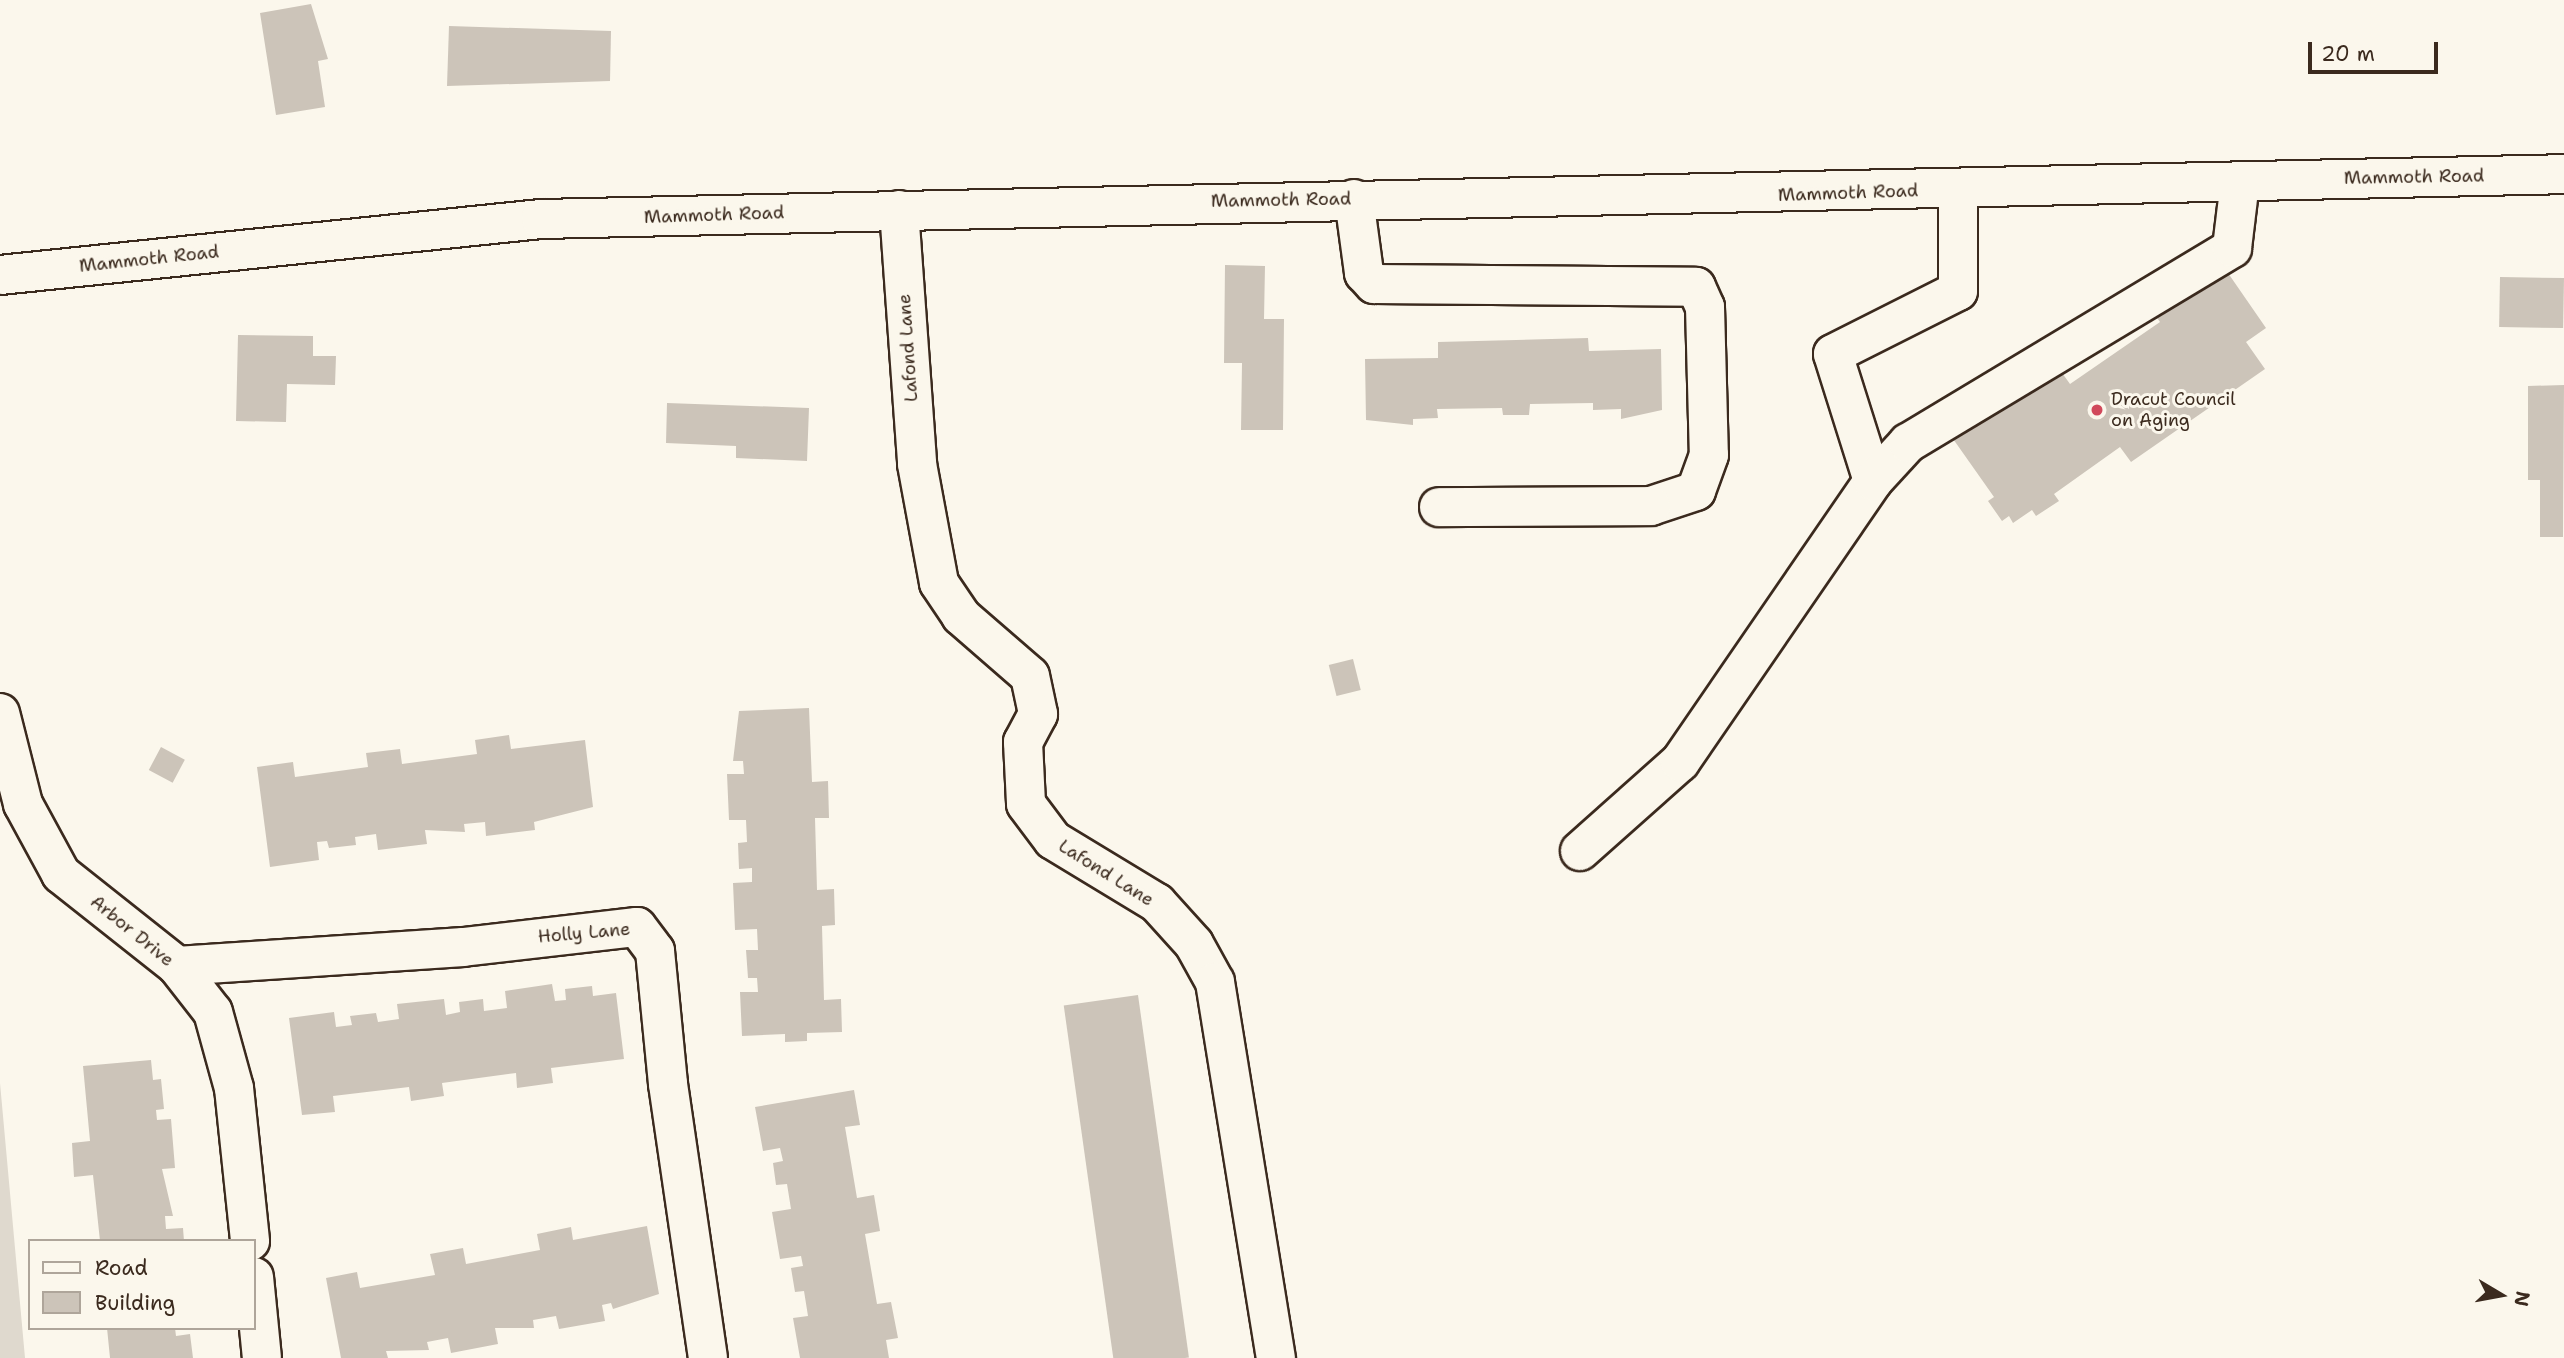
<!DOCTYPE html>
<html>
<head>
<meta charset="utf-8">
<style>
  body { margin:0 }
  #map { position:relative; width:2564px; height:1358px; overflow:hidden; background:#fbf7ec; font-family:"Shantell Sans",sans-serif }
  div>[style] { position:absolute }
  .green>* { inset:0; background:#dfd9ce }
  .building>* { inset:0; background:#ccc4b9; transform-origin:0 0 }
  .roads { filter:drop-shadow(2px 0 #3b2a1e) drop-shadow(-2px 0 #3b2a1e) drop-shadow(0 2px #3b2a1e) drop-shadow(0 -2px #3b2a1e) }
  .minor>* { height:38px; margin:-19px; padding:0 19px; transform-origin:19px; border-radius:19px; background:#fbf7ec }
  .major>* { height:38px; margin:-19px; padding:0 19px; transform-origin:19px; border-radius:19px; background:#fbf7ec }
  .dots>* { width:19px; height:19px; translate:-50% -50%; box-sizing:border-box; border:4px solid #fbf7ec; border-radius:50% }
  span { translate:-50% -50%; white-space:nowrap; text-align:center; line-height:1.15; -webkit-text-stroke:6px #fbf7ec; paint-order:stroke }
  .street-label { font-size:18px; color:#3b2a1e }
  .poi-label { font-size:18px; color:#3b2a1e }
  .left { translate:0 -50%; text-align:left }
  .legend { position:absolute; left:28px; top:1239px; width:228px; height:91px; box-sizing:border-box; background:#fbf7ec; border:2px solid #aea59a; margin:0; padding:9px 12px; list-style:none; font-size:21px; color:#3b2a1e }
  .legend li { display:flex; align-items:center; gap:14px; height:35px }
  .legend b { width:35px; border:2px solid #aea59a }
  .north { position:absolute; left:2466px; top:1260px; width:70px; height:70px; -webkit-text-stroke:5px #fbf7ec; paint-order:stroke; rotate:100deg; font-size:19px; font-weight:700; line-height:28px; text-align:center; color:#3b2a1e }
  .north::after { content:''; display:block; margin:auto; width:24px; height:32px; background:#3b2a1e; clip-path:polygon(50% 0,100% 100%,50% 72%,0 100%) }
  .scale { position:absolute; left:2308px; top:42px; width:130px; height:32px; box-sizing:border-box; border:4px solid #3b2a1e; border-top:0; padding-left:9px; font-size:21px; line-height:24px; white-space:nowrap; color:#3b2a1e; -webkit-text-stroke:5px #fbf7ec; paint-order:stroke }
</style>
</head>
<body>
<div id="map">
  <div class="green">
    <i style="clip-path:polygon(0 1083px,25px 1358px,0 1358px)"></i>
  </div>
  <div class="building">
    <i style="clip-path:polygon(311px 4px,328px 59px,318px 61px,325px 107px,276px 115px,260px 13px)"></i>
    <i style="clip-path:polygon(449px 26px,611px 31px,610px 81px,447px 86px)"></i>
    <i style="clip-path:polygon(1225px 265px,1265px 266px,1264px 319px,1284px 319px,1283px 430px,1241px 430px,1242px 363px,1224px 363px)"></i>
    <i style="clip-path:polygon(2228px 273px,2266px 328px,2246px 342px,2265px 369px,2131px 462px,2120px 447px,2054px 494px,2059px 501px,2036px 516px,2032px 510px,2013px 523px,2009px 516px,2002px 521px,1988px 501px,1994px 497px,1951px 436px,2055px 363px,2070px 384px,2160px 322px,2155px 315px)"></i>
    <i style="left:2500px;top:277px;width:64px;height:50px;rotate:1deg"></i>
    <i style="clip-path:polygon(238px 335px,313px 336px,313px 356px,336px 356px,335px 385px,287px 384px,286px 422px,236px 421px)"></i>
    <i style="clip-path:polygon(1588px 338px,1589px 351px,1661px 349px,1662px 410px,1621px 419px,1621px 409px,1593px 410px,1593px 403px,1530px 404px,1529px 415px,1503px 415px,1502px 408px,1437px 409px,1438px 418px,1413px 419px,1413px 425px,1366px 420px,1365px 359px,1438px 358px,1438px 342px)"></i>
    <i style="clip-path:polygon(2564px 385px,2563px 537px,2540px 537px,2540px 480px,2528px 480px,2528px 386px)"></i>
    <i style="clip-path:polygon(667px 403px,809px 408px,807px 461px,736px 458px,736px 446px,666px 443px)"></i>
    <i style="left:1353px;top:659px;width:32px;height:25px;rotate:76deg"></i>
    <i style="clip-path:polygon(809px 708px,812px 782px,828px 781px,829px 818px,815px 818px,817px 890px,834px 889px,835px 925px,822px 926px,824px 1000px,841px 999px,842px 1032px,807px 1033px,807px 1041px,785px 1042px,785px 1034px,742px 1036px,740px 992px,758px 992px,757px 978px,748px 978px,746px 950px,758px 950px,757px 929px,735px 930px,733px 883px,752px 882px,752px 868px,739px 869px,738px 843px,747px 842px,746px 820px,729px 820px,727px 774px,744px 774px,743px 761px,733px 761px,739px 711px)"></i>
    <i style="clip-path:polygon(509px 735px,511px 749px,585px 740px,593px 807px,534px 822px,535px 830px,486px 836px,485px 822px,464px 824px,465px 832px,425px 830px,427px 844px,378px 850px,376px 834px,355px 837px,356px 845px,329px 848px,327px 841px,317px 842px,319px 860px,270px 867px,257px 767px,293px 762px,295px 777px,368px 767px,366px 753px,400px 749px,402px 764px,477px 754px,475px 740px)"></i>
    <i style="left:161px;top:747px;width:27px;height:26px;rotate:28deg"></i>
    <i style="clip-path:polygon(552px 984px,555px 1001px,566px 1000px,565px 989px,592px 986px,593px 996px,616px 993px,624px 1059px,551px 1068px,553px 1083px,517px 1088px,516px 1073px,442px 1083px,444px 1096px,411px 1101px,409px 1087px,333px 1096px,335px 1112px,302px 1115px,289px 1018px,334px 1012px,336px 1027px,352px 1025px,350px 1016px,376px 1013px,378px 1022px,399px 1019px,397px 1004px,444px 999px,446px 1015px,460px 1012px,459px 1002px,483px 999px,484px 1011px,507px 1008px,505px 991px)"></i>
    <i style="left:1138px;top:995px;width:366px;height:75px;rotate:82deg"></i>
    <i style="clip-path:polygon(151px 1060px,153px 1080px,161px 1079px,164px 1109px,156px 1110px,157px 1120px,171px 1119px,175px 1168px,162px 1169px,173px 1216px,165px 1216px,166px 1229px,183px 1228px,184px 1241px,100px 1241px,93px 1175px,74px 1177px,72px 1143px,90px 1141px,83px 1066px)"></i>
    <i style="clip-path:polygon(854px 1090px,860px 1125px,845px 1127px,857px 1198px,874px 1195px,880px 1231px,865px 1234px,877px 1304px,891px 1302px,898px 1338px,886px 1340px,889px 1358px,800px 1358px,793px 1318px,808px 1316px,804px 1291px,795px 1292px,791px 1268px,803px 1266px,801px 1256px,780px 1259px,772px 1212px,791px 1209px,787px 1184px,776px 1185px,773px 1163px,783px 1161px,780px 1148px,763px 1151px,755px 1107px)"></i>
    <i style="clip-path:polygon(647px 1226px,659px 1294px,613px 1309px,611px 1303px,602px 1305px,605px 1321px,559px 1329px,556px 1316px,533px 1320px,534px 1328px,495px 1328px,498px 1344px,451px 1353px,448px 1338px,427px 1342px,429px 1350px,386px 1351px,388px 1358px,341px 1358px,326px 1278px,357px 1272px,360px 1288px,435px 1275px,430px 1254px,463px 1248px,466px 1264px,540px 1250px,537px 1234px,571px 1227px,573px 1240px)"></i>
    <i style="clip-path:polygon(107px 1328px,175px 1328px,176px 1336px,190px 1334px,193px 1358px,110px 1358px)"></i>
  </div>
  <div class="roads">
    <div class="minor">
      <i style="left:1354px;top:199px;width:75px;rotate:82.3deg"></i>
      <i style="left:1364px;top:273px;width:15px;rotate:48deg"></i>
      <i style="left:1374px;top:284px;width:322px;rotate:0.5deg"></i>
      <i style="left:1696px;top:287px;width:22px;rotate:66deg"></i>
      <i style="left:1705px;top:307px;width:148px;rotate:88.5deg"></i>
      <i style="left:1709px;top:455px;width:38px;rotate:110deg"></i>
      <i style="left:1696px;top:491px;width:47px;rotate:161.6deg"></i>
      <i style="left:1651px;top:506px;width:212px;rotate:179.7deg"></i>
      <i style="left:899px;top:210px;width:255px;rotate:85.9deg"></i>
      <i style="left:917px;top:464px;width:121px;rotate:79.5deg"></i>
      <i style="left:939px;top:583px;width:40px;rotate:56deg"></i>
      <i style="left:961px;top:616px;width:91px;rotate:41deg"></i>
      <i style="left:1030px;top:676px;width:39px;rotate:78deg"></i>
      <i style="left:1038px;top:714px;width:32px;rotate:118deg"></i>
      <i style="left:1023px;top:742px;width:62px;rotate:87.2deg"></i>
      <i style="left:1026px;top:804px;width:45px;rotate:53.1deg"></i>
      <i style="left:1053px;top:840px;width:122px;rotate:31.2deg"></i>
      <i style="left:1157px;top:903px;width:55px;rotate:47.9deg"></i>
      <i style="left:1194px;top:944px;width:43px;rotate:61.1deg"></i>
      <i style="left:1215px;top:982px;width:381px;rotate:80.8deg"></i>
      <i style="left:1873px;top:481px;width:133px;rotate:-107.5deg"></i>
      <i style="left:1833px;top:354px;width:140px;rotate:-26.7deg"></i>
      <i style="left:1958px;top:291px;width:101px;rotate:-90deg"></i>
      <i style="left:0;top:713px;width:94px;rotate:75.8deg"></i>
      <i style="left:23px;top:804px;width:80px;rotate:61.5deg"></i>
      <i style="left:61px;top:874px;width:148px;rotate:38.4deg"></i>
      <i style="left:177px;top:966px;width:58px;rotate:52deg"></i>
      <i style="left:213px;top:1012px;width:79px;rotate:74.6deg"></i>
      <i style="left:234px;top:1088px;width:154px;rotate:84deg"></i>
      <i style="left:1580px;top:851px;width:134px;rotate:-41.7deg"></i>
      <i style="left:1680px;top:762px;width:341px;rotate:-55.5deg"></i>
      <i style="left:1873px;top:481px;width:52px;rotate:-47.4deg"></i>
      <i style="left:1908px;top:443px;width:378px;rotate:-31deg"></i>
      <i style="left:2232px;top:248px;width:66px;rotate:-83.1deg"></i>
      <i style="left:177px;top:966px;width:287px;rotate:-3.8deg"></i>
      <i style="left:463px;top:947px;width:175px;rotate:-6.6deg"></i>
      <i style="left:637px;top:927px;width:30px;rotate:53deg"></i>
      <i style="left:655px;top:951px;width:134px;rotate:84.4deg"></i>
      <i style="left:668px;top:1084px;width:277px;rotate:81.7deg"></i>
      <i style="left:254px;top:1277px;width:81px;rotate:84.4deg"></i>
    </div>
    <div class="major">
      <i style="left:0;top:275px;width:544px;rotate:-5.91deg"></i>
      <i style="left:541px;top:219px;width:2024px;rotate:-1.27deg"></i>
    </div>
  </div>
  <div class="dots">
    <i style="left:2097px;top:410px;background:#d1495b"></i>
  </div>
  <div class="street-label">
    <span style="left:2414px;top:177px;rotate:-1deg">Mammoth Road</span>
    <span style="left:1848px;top:193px;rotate:-2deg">Mammoth Road</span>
    <span style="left:1281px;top:200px;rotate:-1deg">Mammoth Road</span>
    <span style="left:714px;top:215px;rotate:-2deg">Mammoth Road</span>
    <span style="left:149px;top:259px;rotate:-6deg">Mammoth Road</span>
    <span style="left:908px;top:348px;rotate:-94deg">Lafond Lane</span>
    <span style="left:1106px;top:873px;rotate:32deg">Lafond Lane</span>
    <span style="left:132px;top:931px;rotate:39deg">Arbor Drive</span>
    <span style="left:584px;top:933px;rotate:-5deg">Holly Lane</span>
  </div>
  <div class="poi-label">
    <span class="left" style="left:2111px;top:410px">Dracut Council<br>on Aging</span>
  </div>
  <ul class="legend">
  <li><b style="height:9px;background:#fbf7ec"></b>Road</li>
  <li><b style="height:19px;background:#ccc4b9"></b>Building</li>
  </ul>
  <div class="north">N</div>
  <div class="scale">20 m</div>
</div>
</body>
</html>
